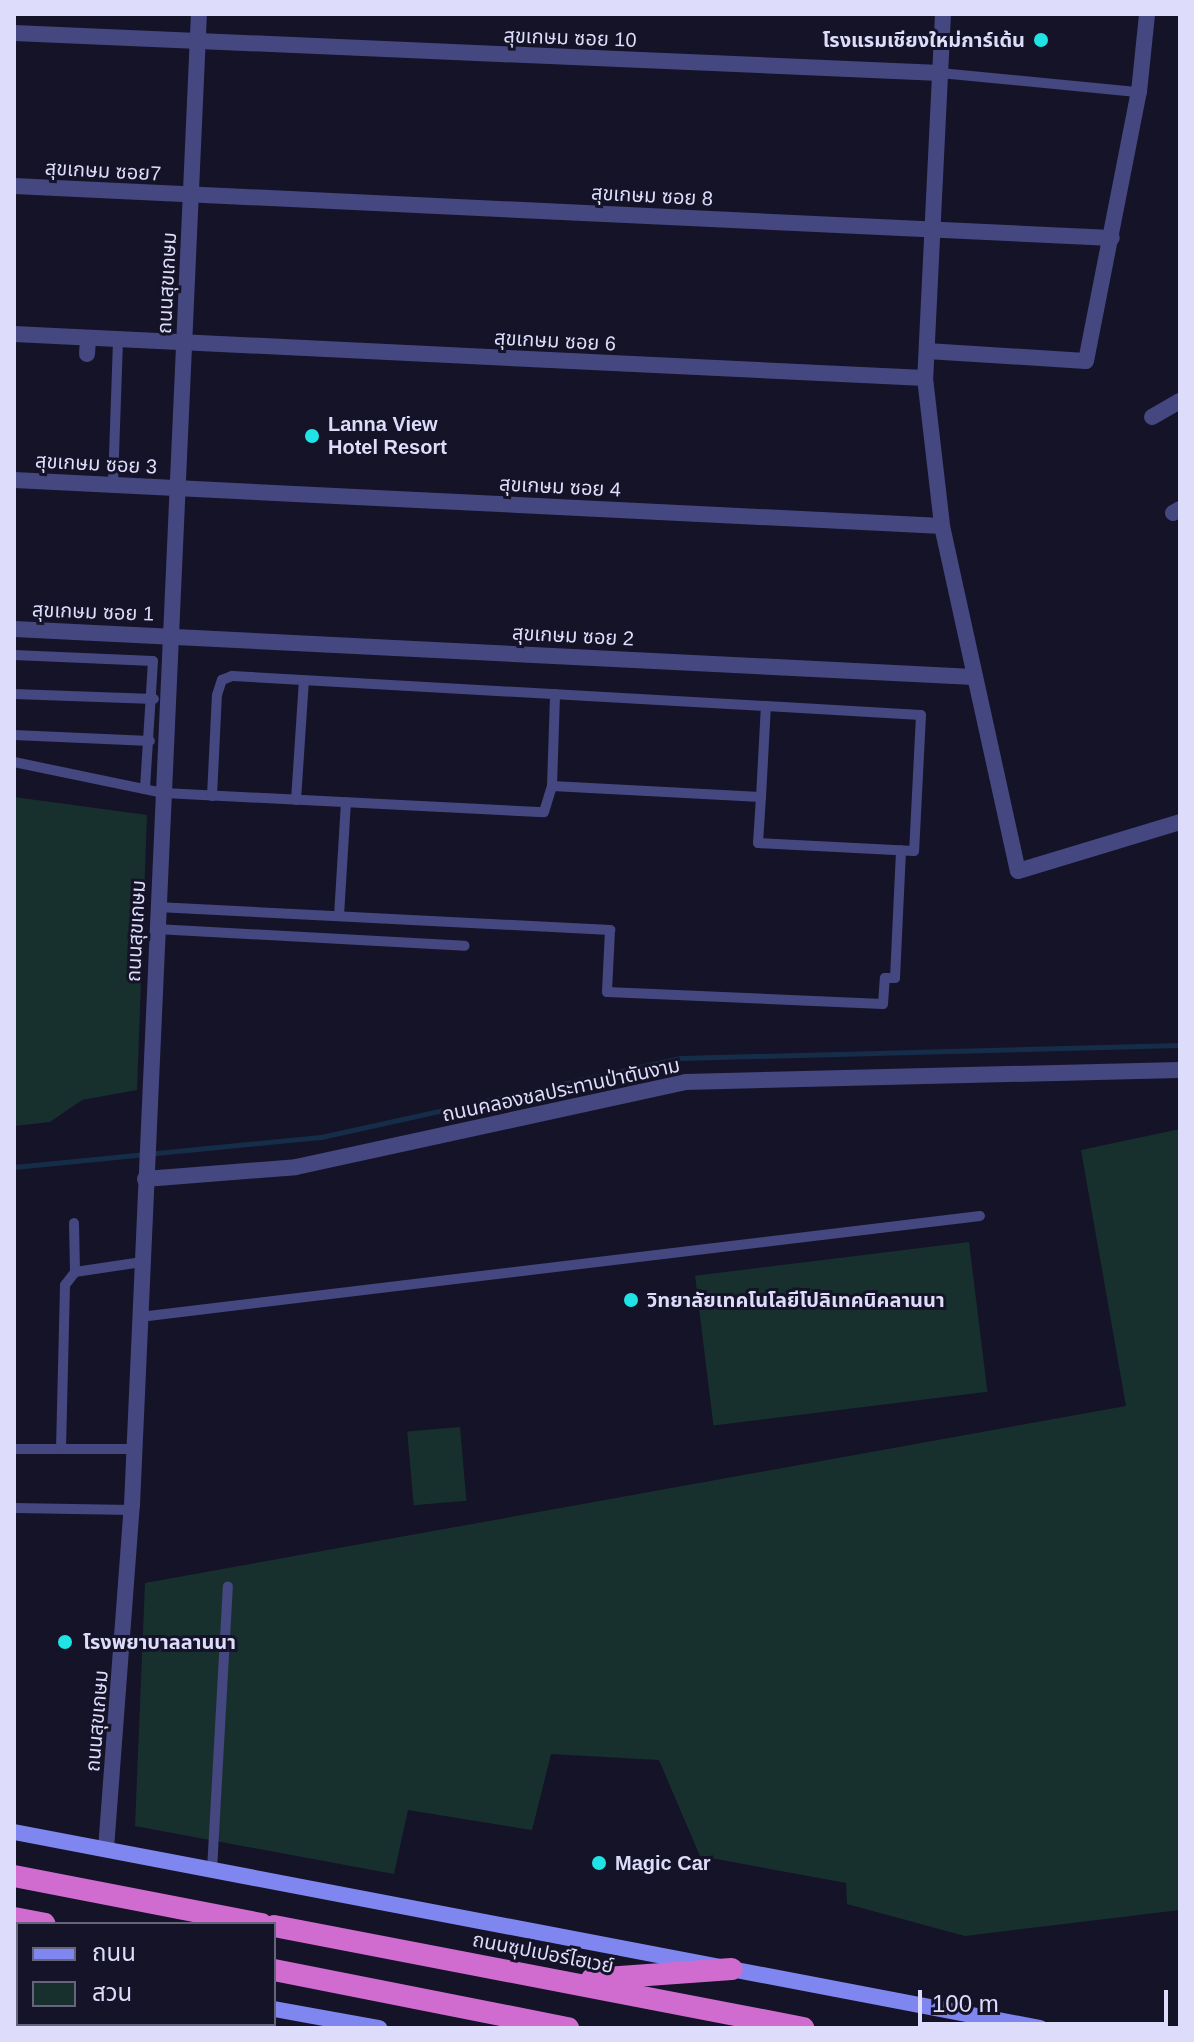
<!DOCTYPE html>
<html>
<head>
<meta charset="utf-8">
<style>
  body { margin:0 }
  #map { position:relative; width:1194px; height:2042px; overflow:hidden; background:#151327; font-family:Arial,"Noto Sans Thai",sans-serif }
  div>[style] { position:absolute }
  .green>* { inset:0; background:#17302d; transform-origin:0 0 }
  .stream>* { height:5px; margin:-2.5px; padding:0 2.5px; transform-origin:2.5px; border-radius:2.5px; background:#152d49 }
  .service>* { height:10px; margin:-5px; padding:0 5px; transform-origin:5px; border-radius:5px; background:#444780 }
  .minor>* { height:16px; margin:-8px; padding:0 8px; transform-origin:8px; border-radius:8px; background:#444780 }
  .secondary>* { height:16px; margin:-8px; padding:0 8px; transform-origin:8px; border-radius:8px; background:#7f86f0 }
  .trunk>* { height:22px; margin:-11px; padding:0 11px; transform-origin:11px; border-radius:11px; background:#d06cd0 }
  .dots>* { width:22px; height:22px; translate:-50% -50%; box-sizing:border-box; border:4px solid #151327; border-radius:50% }
  span { translate:-50% -50%; white-space:nowrap; text-align:center; line-height:1.15; -webkit-text-stroke:6px #151327; paint-order:stroke }
  .street-label { font-size:20px; color:#ddddfb }
  .poi-label { font-size:20px; color:#ddddfb; font-weight:700 }
  .right { translate:-100% -50%; text-align:right }
  .left { translate:0 -50%; text-align:left }
  .frame { position:absolute; inset:0; border:16px solid #ddddfb; pointer-events:none }
  .legend { position:absolute; left:16px; top:1922px; width:260px; height:104px; box-sizing:border-box; background:#151327; border:2px solid #65647c; margin:0; padding:10px 14px; list-style:none; font-size:24px; color:#ddddfb }
  .legend li { display:flex; align-items:center; gap:16px; height:40px }
  .legend b { width:40px; border:2px solid #65647c }
  .scale { position:absolute; left:918px; top:1990px; width:250px; height:36px; box-sizing:border-box; border:4px solid #ddddfb; border-top:0; padding-left:10px; font-size:24px; line-height:28px; white-space:nowrap; color:#ddddfb; -webkit-text-stroke:6px #151327; paint-order:stroke }
</style>
</head>
<body>
<div id="map">
  <div class="green">
    <i style="clip-path:polygon(14px 797px,147px 815px,137px 1090px,82px 1100px,50px 1122px,14px 1126px)"></i>
    <i style="clip-path:polygon(1180px 1129px,1180px 1910px,965px 1936px,847px 1904px,846px 1883px,700px 1856px,659px 1760px,551px 1754px,532px 1830px,408px 1810px,394px 1874px,135px 1826px,145px 1583px,1126px 1406px,1081px 1150px)"></i>
    <i style="left:969px;top:1242px;width:151px;height:276px;rotate:83deg"></i>
    <i style="left:460px;top:1427px;width:74px;height:53px;rotate:85deg"></i>
  </div>
  <div class="stream">
    <i style="left:14px;top:1167px;width:308px;rotate:-5.6deg"></i>
    <i style="left:321px;top:1137px;width:368px;rotate:-12.4deg"></i>
    <i style="left:680px;top:1058px;width:500px;rotate:-1.49deg"></i>
  </div>
  <div class="service">
    <i style="left:940px;top:73px;width:200px;rotate:5.5deg"></i>
    <i style="left:113px;top:484px;width:145px;rotate:-88deg"></i>
    <i style="left:14px;top:655px;width:139px;rotate:2.5deg"></i>
    <i style="left:153px;top:661px;width:128px;rotate:93.6deg"></i>
    <i style="left:14px;top:694px;width:140px;rotate:2deg"></i>
    <i style="left:14px;top:735px;width:136px;rotate:2.5deg"></i>
    <i style="left:14px;top:762px;width:153px;rotate:11.7deg"></i>
    <i style="left:164px;top:793px;width:380px;rotate:2.9deg"></i>
    <i style="left:544px;top:812px;width:27px;rotate:-73deg"></i>
    <i style="left:552px;top:786px;width:209px;rotate:3deg"></i>
    <i style="left:761px;top:797px;width:91px;rotate:-86.9deg"></i>
    <i style="left:766px;top:706px;width:155px;rotate:3.3deg"></i>
    <i style="left:921px;top:715px;width:136px;rotate:92.9deg"></i>
    <i style="left:914px;top:851px;width:156px;rotate:-177.1deg"></i>
    <i style="left:758px;top:843px;width:46px;rotate:-86.3deg"></i>
    <i style="left:552px;top:786px;width:92px;rotate:-88.1deg"></i>
    <i style="left:212px;top:796px;width:101px;rotate:-87.2deg"></i>
    <i style="left:217px;top:695px;width:16px;rotate:-72deg"></i>
    <i style="left:222px;top:680px;width:11px;rotate:-22deg"></i>
    <i style="left:232px;top:676px;width:535px;rotate:3.22deg"></i>
    <i style="left:296px;top:800px;width:120px;rotate:-86.2deg"></i>
    <i style="left:157px;top:907px;width:454px;rotate:2.9deg"></i>
    <i style="left:610px;top:930px;width:62px;rotate:92.8deg"></i>
    <i style="left:607px;top:992px;width:276px;rotate:2.5deg"></i>
    <i style="left:883px;top:1004px;width:26px;rotate:-86deg"></i>
    <i style="left:885px;top:978px;width:10px"></i>
    <i style="left:895px;top:978px;width:128px;rotate:-87.3deg"></i>
    <i style="left:339px;top:916px;width:114px;rotate:-86.5deg"></i>
    <i style="left:156px;top:929px;width:309px;rotate:3.1deg"></i>
    <i style="left:74px;top:1223px;width:49px;rotate:88.8deg"></i>
    <i style="left:140px;top:1317px;width:846px;rotate:-6.86deg"></i>
    <i style="left:14px;top:1449px;width:121px"></i>
    <i style="left:61px;top:1449px;width:164px;rotate:-88.6deg"></i>
    <i style="left:65px;top:1285px;width:16px;rotate:-52deg"></i>
    <i style="left:75px;top:1272px;width:68px;rotate:-8.5deg"></i>
    <i style="left:14px;top:1508px;width:118px;rotate:1deg"></i>
    <i style="left:212px;top:1870px;width:284px;rotate:-86.8deg"></i>
    <i style="left:14px;top:1999px;width:9px;rotate:63deg"></i>
    <i style="left:27px;top:2024px;width:5px;rotate:53deg"></i>
  </div>
  <div class="minor">
    <i style="left:943px;top:14px;width:364px;rotate:92.8deg"></i>
    <i style="left:925px;top:378px;width:149px;rotate:83.4deg"></i>
    <i style="left:942px;top:526px;width:353px;rotate:77.6deg"></i>
    <i style="left:1018px;top:871px;width:169px;rotate:-16.8deg"></i>
    <i style="left:14px;top:33px;width:927px;rotate:2.47deg"></i>
    <i style="left:14px;top:186px;width:1099px;rotate:2.71deg"></i>
    <i style="left:14px;top:334px;width:912px;rotate:2.77deg"></i>
    <i style="left:927px;top:351px;width:159px;rotate:3.6deg"></i>
    <i style="left:1086px;top:361px;width:274px;rotate:-78.9deg"></i>
    <i style="left:1139px;top:92px;width:78px;rotate:-84.1deg"></i>
    <i style="left:87px;top:354px;width:16px;rotate:-86deg"></i>
    <i style="left:1152px;top:417px;width:32px;rotate:-30deg"></i>
    <i style="left:14px;top:480px;width:929px;rotate:2.84deg"></i>
    <i style="left:1173px;top:513px;width:8px;rotate:-30deg"></i>
    <i style="left:14px;top:629px;width:961px;rotate:2.86deg"></i>
    <i style="left:145px;top:1179px;width:151px;rotate:-4.5deg"></i>
    <i style="left:296px;top:1167px;width:398px;rotate:-12.3deg"></i>
    <i style="left:685px;top:1082px;width:495px;rotate:-1.4deg"></i>
    <i style="left:106px;top:1849px;width:345px;rotate:-85.7deg"></i>
    <i style="left:132px;top:1505px;width:1493px;rotate:-87.43deg"></i>
  </div>
  <div class="secondary">
    <i style="left:14px;top:1832px;width:1045px;rotate:10.82deg"></i>
    <i style="left:14px;top:1961px;width:4px;rotate:14deg"></i>
    <i style="left:274px;top:2009px;width:107px;rotate:10.3deg"></i>
  </div>
  <div class="trunk">
    <i style="left:14px;top:1876px;width:252px;rotate:11deg"></i>
    <i style="left:14px;top:1918px;width:31px;rotate:11deg"></i>
    <i style="left:274px;top:1926px;width:539px;rotate:10.91deg"></i>
    <i style="left:274px;top:1970px;width:300px;rotate:11.2deg"></i>
    <i style="left:592px;top:1979px;width:140px;rotate:-4.1deg"></i>
  </div>
  <div class="dots">
    <i style="left:1041px;top:40px;background:#1fe3e5"></i>
    <i style="left:312px;top:436px;background:#1fe3e5"></i>
    <i style="left:631px;top:1300px;background:#1fe3e5"></i>
    <i style="left:65px;top:1642px;background:#1fe3e5"></i>
    <i style="left:599px;top:1863px;background:#1fe3e5"></i>
  </div>
  <div class="street-label">
    <span style="left:570px;top:38px;rotate:2deg">สุขเกษม ซอย 10</span>
    <span style="left:103px;top:171px;rotate:3deg">สุขเกษม ซอย7</span>
    <span style="left:652px;top:196px;rotate:3deg">สุขเกษม ซอย 8</span>
    <span style="left:167px;top:283px;rotate:-87deg">ถนนสุขเกษม</span>
    <span style="left:555px;top:341px;rotate:3deg">สุขเกษม ซอย 6</span>
    <span style="left:96px;top:464px;rotate:3deg">สุขเกษม ซอย 3</span>
    <span style="left:560px;top:487px;rotate:3deg">สุขเกษม ซอย 4</span>
    <span style="left:93px;top:612px;rotate:2deg">สุขเกษม ซอย 1</span>
    <span style="left:573px;top:636px;rotate:3deg">สุขเกษม ซอย 2</span>
    <span style="left:136px;top:931px;rotate:-87deg">ถนนสุขเกษม</span>
    <span style="left:561px;top:1090px;rotate:-12deg">ถนนคลองชลประทานป่าตันงาม</span>
    <span style="left:97px;top:1721px;rotate:-85deg">ถนนสุขเกษม</span>
    <span style="left:543px;top:1953px;rotate:11deg">ถนนซุปเปอร์ไฮเวย์</span>
  </div>
  <div class="poi-label">
    <span class="right" style="left:1025px;top:40px">โรงแรมเชียงใหม่การ์เด้น</span>
    <span class="left" style="left:328px;top:436px">Lanna View<br>Hotel Resort</span>
    <span class="left" style="left:647px;top:1300px">วิทยาลัยเทคโนโลยีโปลิเทคนิคลานนา</span>
    <span class="left" style="left:83px;top:1642px">โรงพยาบาลลานนา</span>
    <span class="left" style="left:615px;top:1863px">Magic Car</span>
  </div>
  <div class="frame"></div>
  <ul class="legend">
  <li><b style="height:10px;background:#7f86f0"></b>ถนน</li>
  <li><b style="height:22px;background:#17302d"></b>สวน</li>
  </ul>
  <div class="scale">100 m</div>
</div>
</body>
</html>
